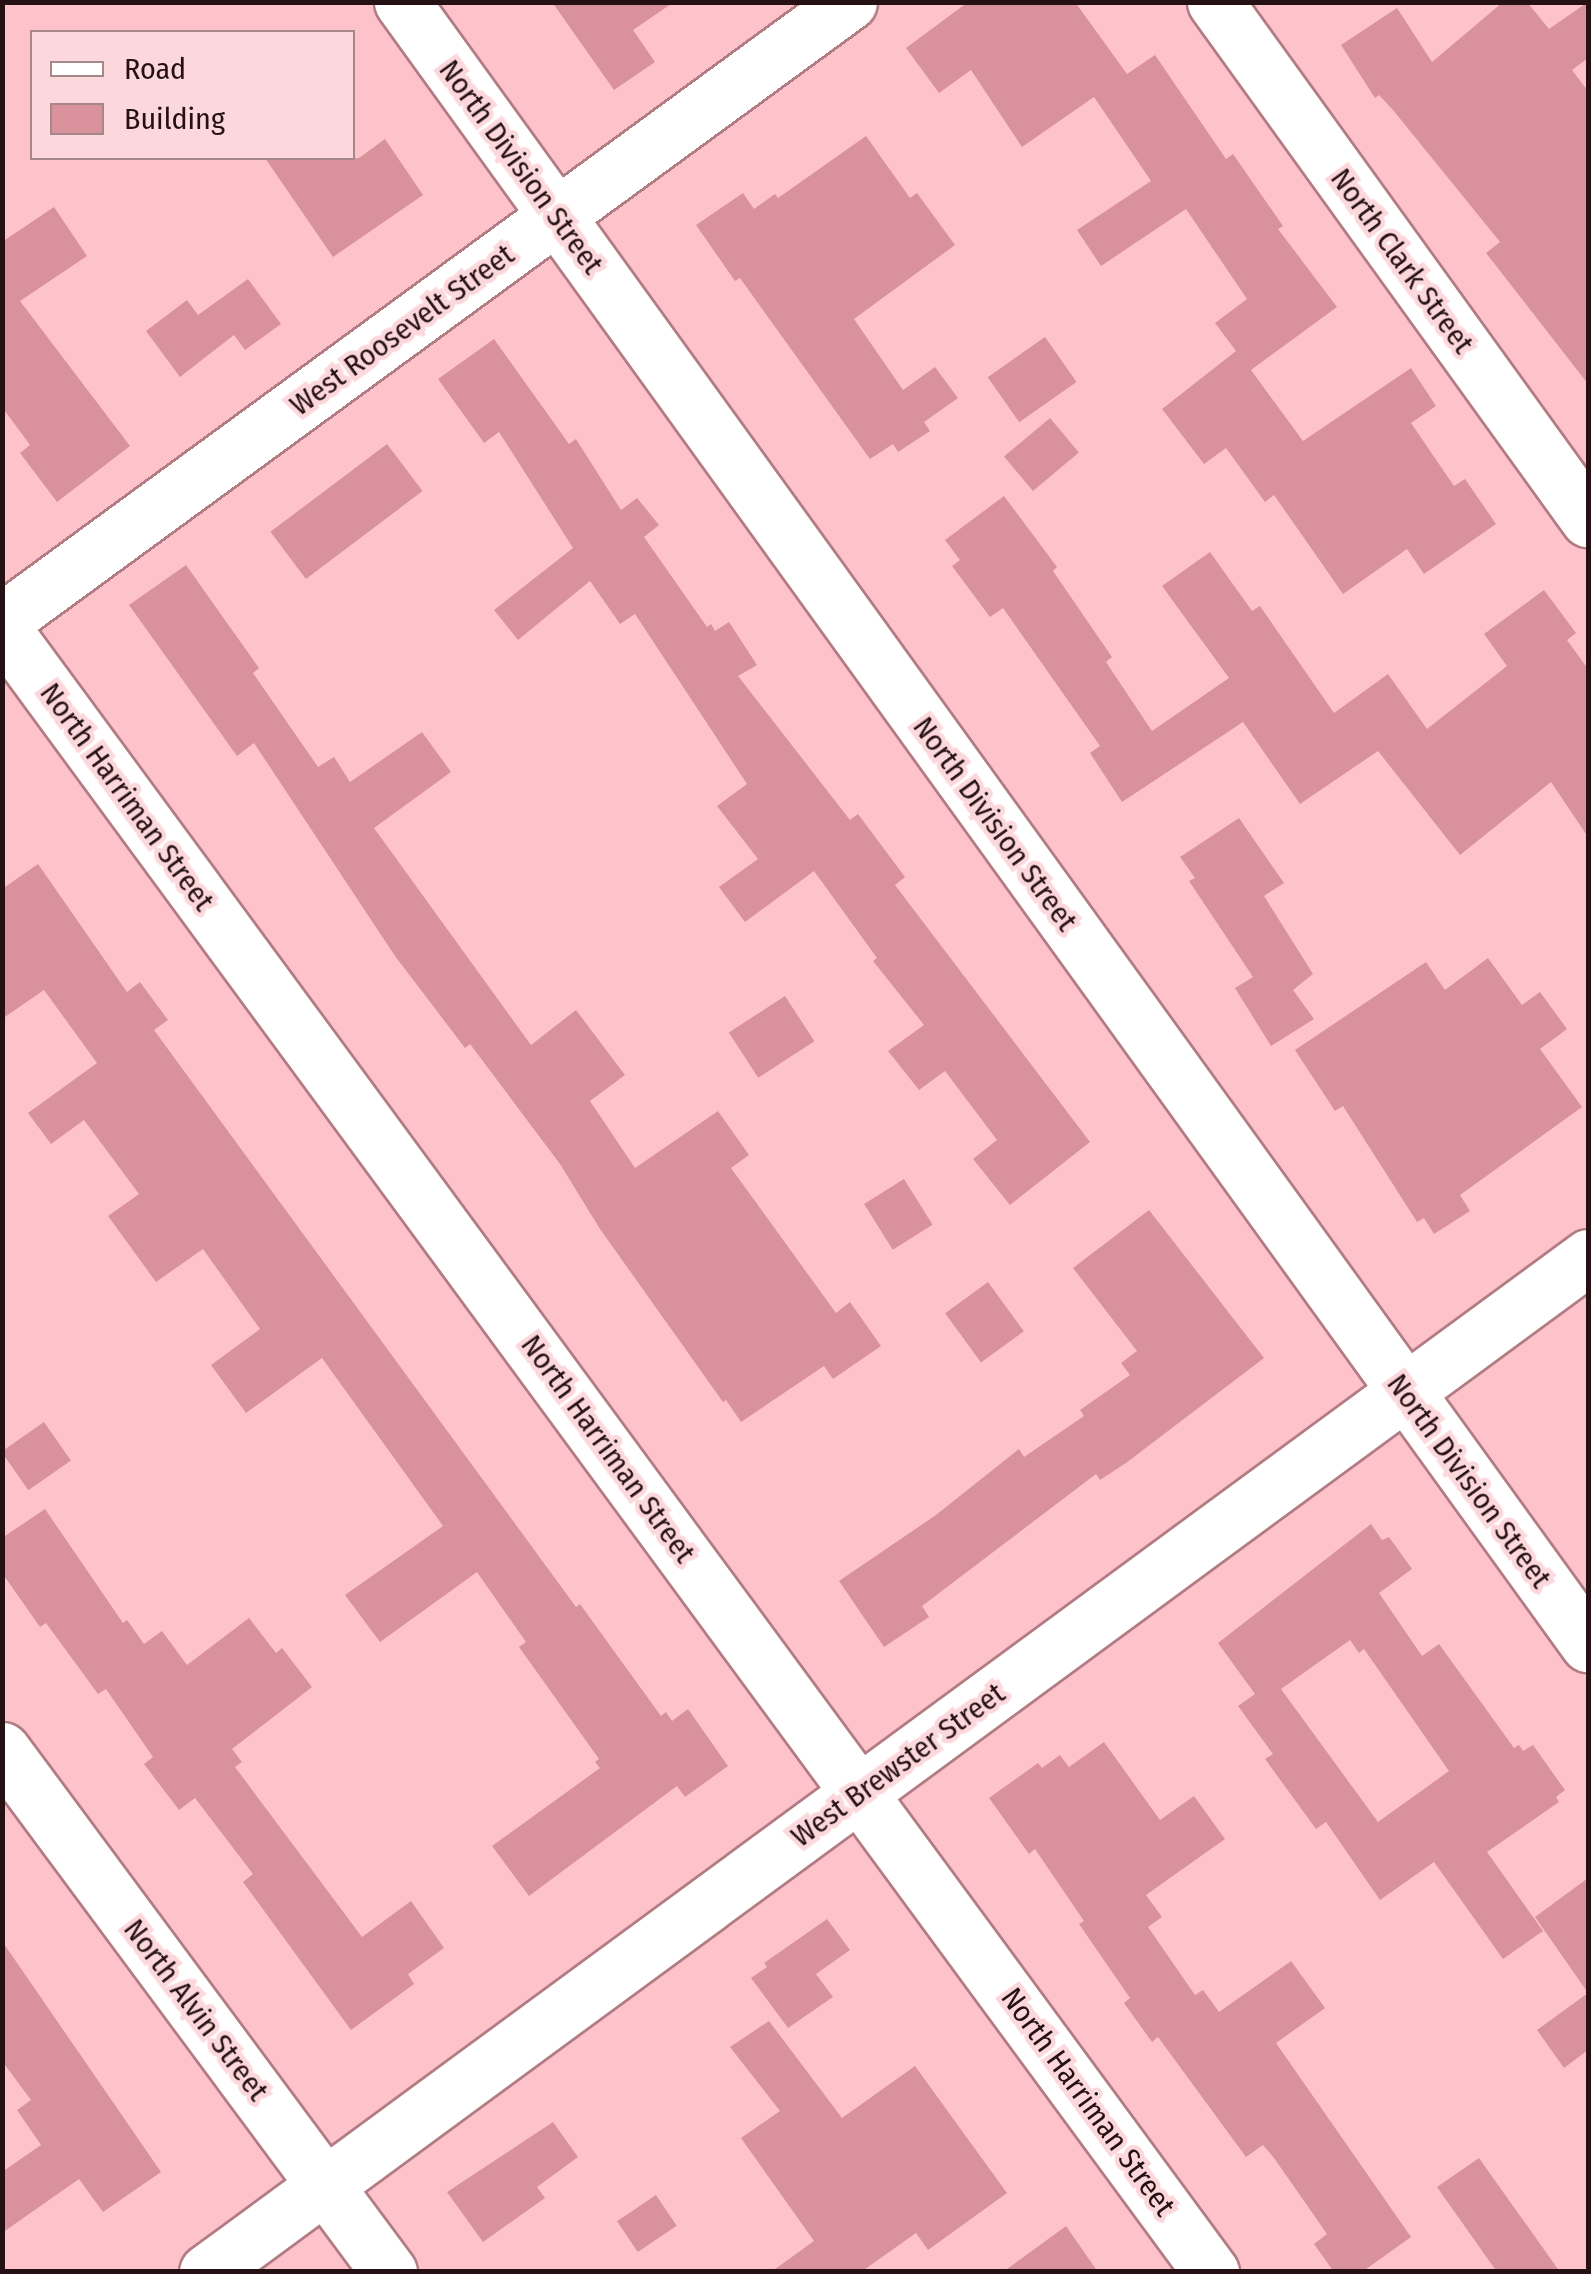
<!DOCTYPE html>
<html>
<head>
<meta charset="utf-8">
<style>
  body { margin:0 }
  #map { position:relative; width:1591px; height:2274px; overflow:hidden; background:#fec3ca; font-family:"Fira Sans Condensed",sans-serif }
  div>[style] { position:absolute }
  .building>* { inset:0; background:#d9929b; transform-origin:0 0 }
  .roads { filter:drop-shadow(2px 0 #b27c83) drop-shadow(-2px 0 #b27c83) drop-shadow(0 2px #b27c83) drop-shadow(0 -2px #b27c83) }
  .minor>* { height:55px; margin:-27.5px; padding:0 27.5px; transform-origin:27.5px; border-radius:27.5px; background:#fff }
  span { translate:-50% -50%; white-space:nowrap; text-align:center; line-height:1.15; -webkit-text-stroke:9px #fcd7db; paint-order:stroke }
  .street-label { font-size:30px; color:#251114 }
  .frame { position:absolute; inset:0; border:5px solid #251114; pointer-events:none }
  .legend { position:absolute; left:30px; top:30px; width:325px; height:130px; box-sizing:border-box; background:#fcd7db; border:2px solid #a6888b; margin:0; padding:12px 18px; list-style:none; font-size:30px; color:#251114 }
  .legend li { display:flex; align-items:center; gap:20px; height:50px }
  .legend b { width:50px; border:2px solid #a6888b }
</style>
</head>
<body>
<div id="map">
  <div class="building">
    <i style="clip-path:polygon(552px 2px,674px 2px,633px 30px,655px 62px,614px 90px)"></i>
    <i style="clip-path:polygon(968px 2px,1075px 2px,1127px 74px,1155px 55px,1226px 159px,1233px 154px,1283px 226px,1278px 229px,1337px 307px,1251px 370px,1303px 441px,1411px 368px,1436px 406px,1411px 423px,1454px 486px,1465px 479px,1496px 524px,1424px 574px,1407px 549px,1343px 594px,1274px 495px,1265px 502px,1226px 448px,1204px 464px,1162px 409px,1236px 351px,1215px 323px,1247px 299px,1186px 209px,1101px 266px,1077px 230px,1151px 181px,1094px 97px,1022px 147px,971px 70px,939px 93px,906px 48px)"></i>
    <i style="clip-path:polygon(1503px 2px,1527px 2px,1549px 29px,1588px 2px,1588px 58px,1572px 70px,1588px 91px,1588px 384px,1486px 253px,1500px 242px,1393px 110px,1379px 95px,1375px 98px,1341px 45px,1397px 8px,1432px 62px)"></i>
    <i style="clip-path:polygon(866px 136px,910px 198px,917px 193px,955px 245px,854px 319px,903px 390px,935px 367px,958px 398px,924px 422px,930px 431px,898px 452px,893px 444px,870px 459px,740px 278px,735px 281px,696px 225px,743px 193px,754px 209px,775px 194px,778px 198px)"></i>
    <i style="clip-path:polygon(385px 139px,423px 195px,333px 257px,265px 158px,359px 158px)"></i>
    <i style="clip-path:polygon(54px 207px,87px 256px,20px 301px,130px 446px,57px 502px,20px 453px,30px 445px,2px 407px,2px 242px)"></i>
    <i style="clip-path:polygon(248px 279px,281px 324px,245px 350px,234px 335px,180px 377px,146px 331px,187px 300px,198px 315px)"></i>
    <i style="left:1045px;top:337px;width:55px;height:70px;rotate:55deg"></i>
    <i style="clip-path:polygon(494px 339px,569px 444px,576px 439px,621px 510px,637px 498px,659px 525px,644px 537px,707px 627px,711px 624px,715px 631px,729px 622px,757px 665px,738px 676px,850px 820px,858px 814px,905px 877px,895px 885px,1090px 1142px,1010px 1205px,973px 1159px,997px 1140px,945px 1071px,919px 1090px,888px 1051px,924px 1025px,873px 961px,877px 958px,814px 871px,745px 922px,719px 887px,758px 859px,717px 806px,747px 784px,635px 614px,620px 624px,590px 581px,518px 640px,494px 610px,573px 548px,499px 432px,484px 443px,438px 379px)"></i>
    <i style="left:1050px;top:418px;width:45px;height:60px;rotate:50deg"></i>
    <i style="left:387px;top:444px;width:59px;height:146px;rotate:53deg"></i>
    <i style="clip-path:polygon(1004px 496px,1057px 567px,1053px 571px,1112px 657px,1106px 662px,1152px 731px,1229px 678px,1162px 586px,1210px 552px,1252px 611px,1260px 606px,1334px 713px,1388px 674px,1427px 729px,1507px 666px,1484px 634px,1544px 590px,1576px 633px,1567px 640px,1588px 669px,1588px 837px,1551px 782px,1460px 855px,1378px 751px,1300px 804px,1243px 722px,1122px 802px,1090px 753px,1100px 746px,1003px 608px,990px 617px,952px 566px,960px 560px,945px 540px)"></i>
    <i style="clip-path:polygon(186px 565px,259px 668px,253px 673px,318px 767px,334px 757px,350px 782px,422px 732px,451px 772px,374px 828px,531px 1045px,576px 1010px,625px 1075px,590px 1101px,635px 1168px,718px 1111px,749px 1155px,731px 1168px,836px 1313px,850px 1302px,881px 1346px,833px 1379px,824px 1366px,741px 1422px,726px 1400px,723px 1402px,600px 1229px,560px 1164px,470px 1044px,465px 1048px,395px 956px,254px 743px,237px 756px,129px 605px)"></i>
    <i style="clip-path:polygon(1239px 818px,1284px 883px,1264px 896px,1313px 974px,1293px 990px,1314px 1019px,1271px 1046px,1235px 988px,1253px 977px,1189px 881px,1195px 878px,1180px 857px)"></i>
    <i style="clip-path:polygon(38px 864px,127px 992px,140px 982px,168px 1020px,154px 1030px,576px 1607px,580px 1604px,661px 1716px,666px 1712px,672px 1721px,688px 1709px,728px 1766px,685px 1797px,677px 1786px,529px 1896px,492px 1846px,600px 1768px,595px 1762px,599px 1759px,519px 1647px,526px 1642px,477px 1572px,380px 1642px,345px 1595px,443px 1526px,322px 1358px,246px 1413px,211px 1365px,260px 1329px,203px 1249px,156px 1282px,108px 1216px,139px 1194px,84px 1120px,51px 1144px,28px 1113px,97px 1063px,44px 990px,2px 1019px,2px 889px)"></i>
    <i style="clip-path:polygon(1488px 958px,1522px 1005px,1540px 992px,1567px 1029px,1540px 1049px,1582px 1107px,1460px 1195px,1470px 1211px,1434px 1234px,1424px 1218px,1417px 1222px,1343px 1106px,1335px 1111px,1295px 1050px,1426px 962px,1445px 990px)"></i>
    <i style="left:785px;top:996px;width:54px;height:67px;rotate:57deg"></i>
    <i style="left:904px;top:1179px;width:54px;height:47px;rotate:58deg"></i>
    <i style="clip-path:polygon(1149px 1210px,1264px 1358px,1126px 1463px,1100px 1480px,1096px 1474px,922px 1606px,929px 1617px,884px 1647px,839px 1581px,936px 1515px,1019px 1449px,1024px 1457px,1084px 1416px,1080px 1410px,1130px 1375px,1121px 1363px,1137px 1351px,1073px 1268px)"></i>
    <i style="left:988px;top:1282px;width:61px;height:53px;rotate:54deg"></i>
    <i style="left:44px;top:1422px;width:47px;height:52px;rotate:55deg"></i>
    <i style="clip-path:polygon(45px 1509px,123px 1623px,127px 1620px,144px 1644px,162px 1631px,187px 1665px,249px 1618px,276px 1653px,282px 1648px,312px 1687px,232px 1749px,242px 1762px,235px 1767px,362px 1937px,411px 1901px,444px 1948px,408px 1974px,414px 1984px,351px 2030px,243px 1882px,253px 1874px,195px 1798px,179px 1810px,144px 1764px,153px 1757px,106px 1689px,98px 1694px,46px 1623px,40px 1627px,2px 1573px,2px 1538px)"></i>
    <i style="clip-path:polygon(evenodd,1371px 1524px,1382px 1540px,1389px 1537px,1412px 1569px,1379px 1593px,1422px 1656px,1439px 1644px,1514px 1748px,1519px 1745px,1523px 1751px,1533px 1745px,1565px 1790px,1556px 1797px,1559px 1802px,1487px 1852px,1543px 1931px,1503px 1959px,1434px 1862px,1380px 1900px,1326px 1822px,1316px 1829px,1265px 1759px,1273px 1754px,1238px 1706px,1255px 1694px,1218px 1643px,1371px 1524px,1350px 1640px,1359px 1653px,1364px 1649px,1449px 1771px,1378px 1822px,1281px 1689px,1350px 1640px)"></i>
    <i style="clip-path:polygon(1104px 1742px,1160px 1820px,1194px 1796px,1225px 1839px,1146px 1895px,1162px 1917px,1148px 1927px,1195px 1995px,1203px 1990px,1219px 2012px,1291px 1961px,1325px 2008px,1276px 2043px,1411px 2237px,1362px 2272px,1334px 2272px,1314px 2244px,1327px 2234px,1274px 2158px,1263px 2145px,1246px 2157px,1158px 2037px,1152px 2042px,1124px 2003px,1130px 1998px,1079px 1924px,1084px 1921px,1035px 1849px,1029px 1854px,989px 1798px,1038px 1763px,1042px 1768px,1060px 1755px,1069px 1767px)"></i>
    <i style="clip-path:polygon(1588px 1878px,1588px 1993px,1535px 1917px)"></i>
    <i style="clip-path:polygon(827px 1919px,850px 1950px,816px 1974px,833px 1997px,788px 2028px,751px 1978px,767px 1967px,764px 1963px)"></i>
    <i style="clip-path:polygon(2px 1941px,161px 2172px,103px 2212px,79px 2179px,2px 2233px,2px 2172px,41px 2145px,17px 2110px,31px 2100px,2px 2061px)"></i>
    <i style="clip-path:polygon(1588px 1993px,1588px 2050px,1564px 2068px,1537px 2030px)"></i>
    <i style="clip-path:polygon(769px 2021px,842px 2118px,915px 2066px,1007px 2193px,928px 2250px,916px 2233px,861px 2272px,771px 2272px,814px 2241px,741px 2138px,780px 2111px,730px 2047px)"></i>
    <i style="clip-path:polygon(553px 2122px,578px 2157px,537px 2187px,545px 2198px,483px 2242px,447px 2192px)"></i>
    <i style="clip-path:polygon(1479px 2158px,1560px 2272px,1497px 2272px,1437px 2187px)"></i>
    <i style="left:656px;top:2195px;width:37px;height:47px;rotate:56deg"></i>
    <i style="clip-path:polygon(1066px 2226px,1098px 2272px,1003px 2272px)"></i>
  </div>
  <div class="roads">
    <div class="minor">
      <i style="left:402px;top:2px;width:2026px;rotate:54.16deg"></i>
      <i style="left:1215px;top:2px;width:638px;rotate:54.19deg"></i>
      <i style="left:2px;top:621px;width:1049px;rotate:-36.16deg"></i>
      <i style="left:2px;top:628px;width:2041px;rotate:53.67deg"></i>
      <i style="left:2px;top:1750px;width:650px;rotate:53.45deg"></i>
      <i style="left:207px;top:2272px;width:1714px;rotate:-36.31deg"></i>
    </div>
  </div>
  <div class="street-label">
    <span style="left:521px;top:167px;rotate:54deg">North Division Street</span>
    <span style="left:1402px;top:261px;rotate:54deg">North Clark Street</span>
    <span style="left:402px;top:330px;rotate:-36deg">West Roosevelt Street</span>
    <span style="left:127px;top:797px;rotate:54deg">North Harriman Street</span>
    <span style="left:995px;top:824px;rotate:54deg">North Division Street</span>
    <span style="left:608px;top:1449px;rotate:54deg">North Harriman Street</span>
    <span style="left:1469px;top:1481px;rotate:54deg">North Division Street</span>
    <span style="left:898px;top:1765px;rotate:-36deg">West Brewster Street</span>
    <span style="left:196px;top:2010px;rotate:53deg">North Alvin Street</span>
    <span style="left:1088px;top:2102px;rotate:54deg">North Harriman Street</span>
  </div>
  <div class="frame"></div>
  <ul class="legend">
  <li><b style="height:12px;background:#fff"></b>Road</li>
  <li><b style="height:28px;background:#d9929b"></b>Building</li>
  </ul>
</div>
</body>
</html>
